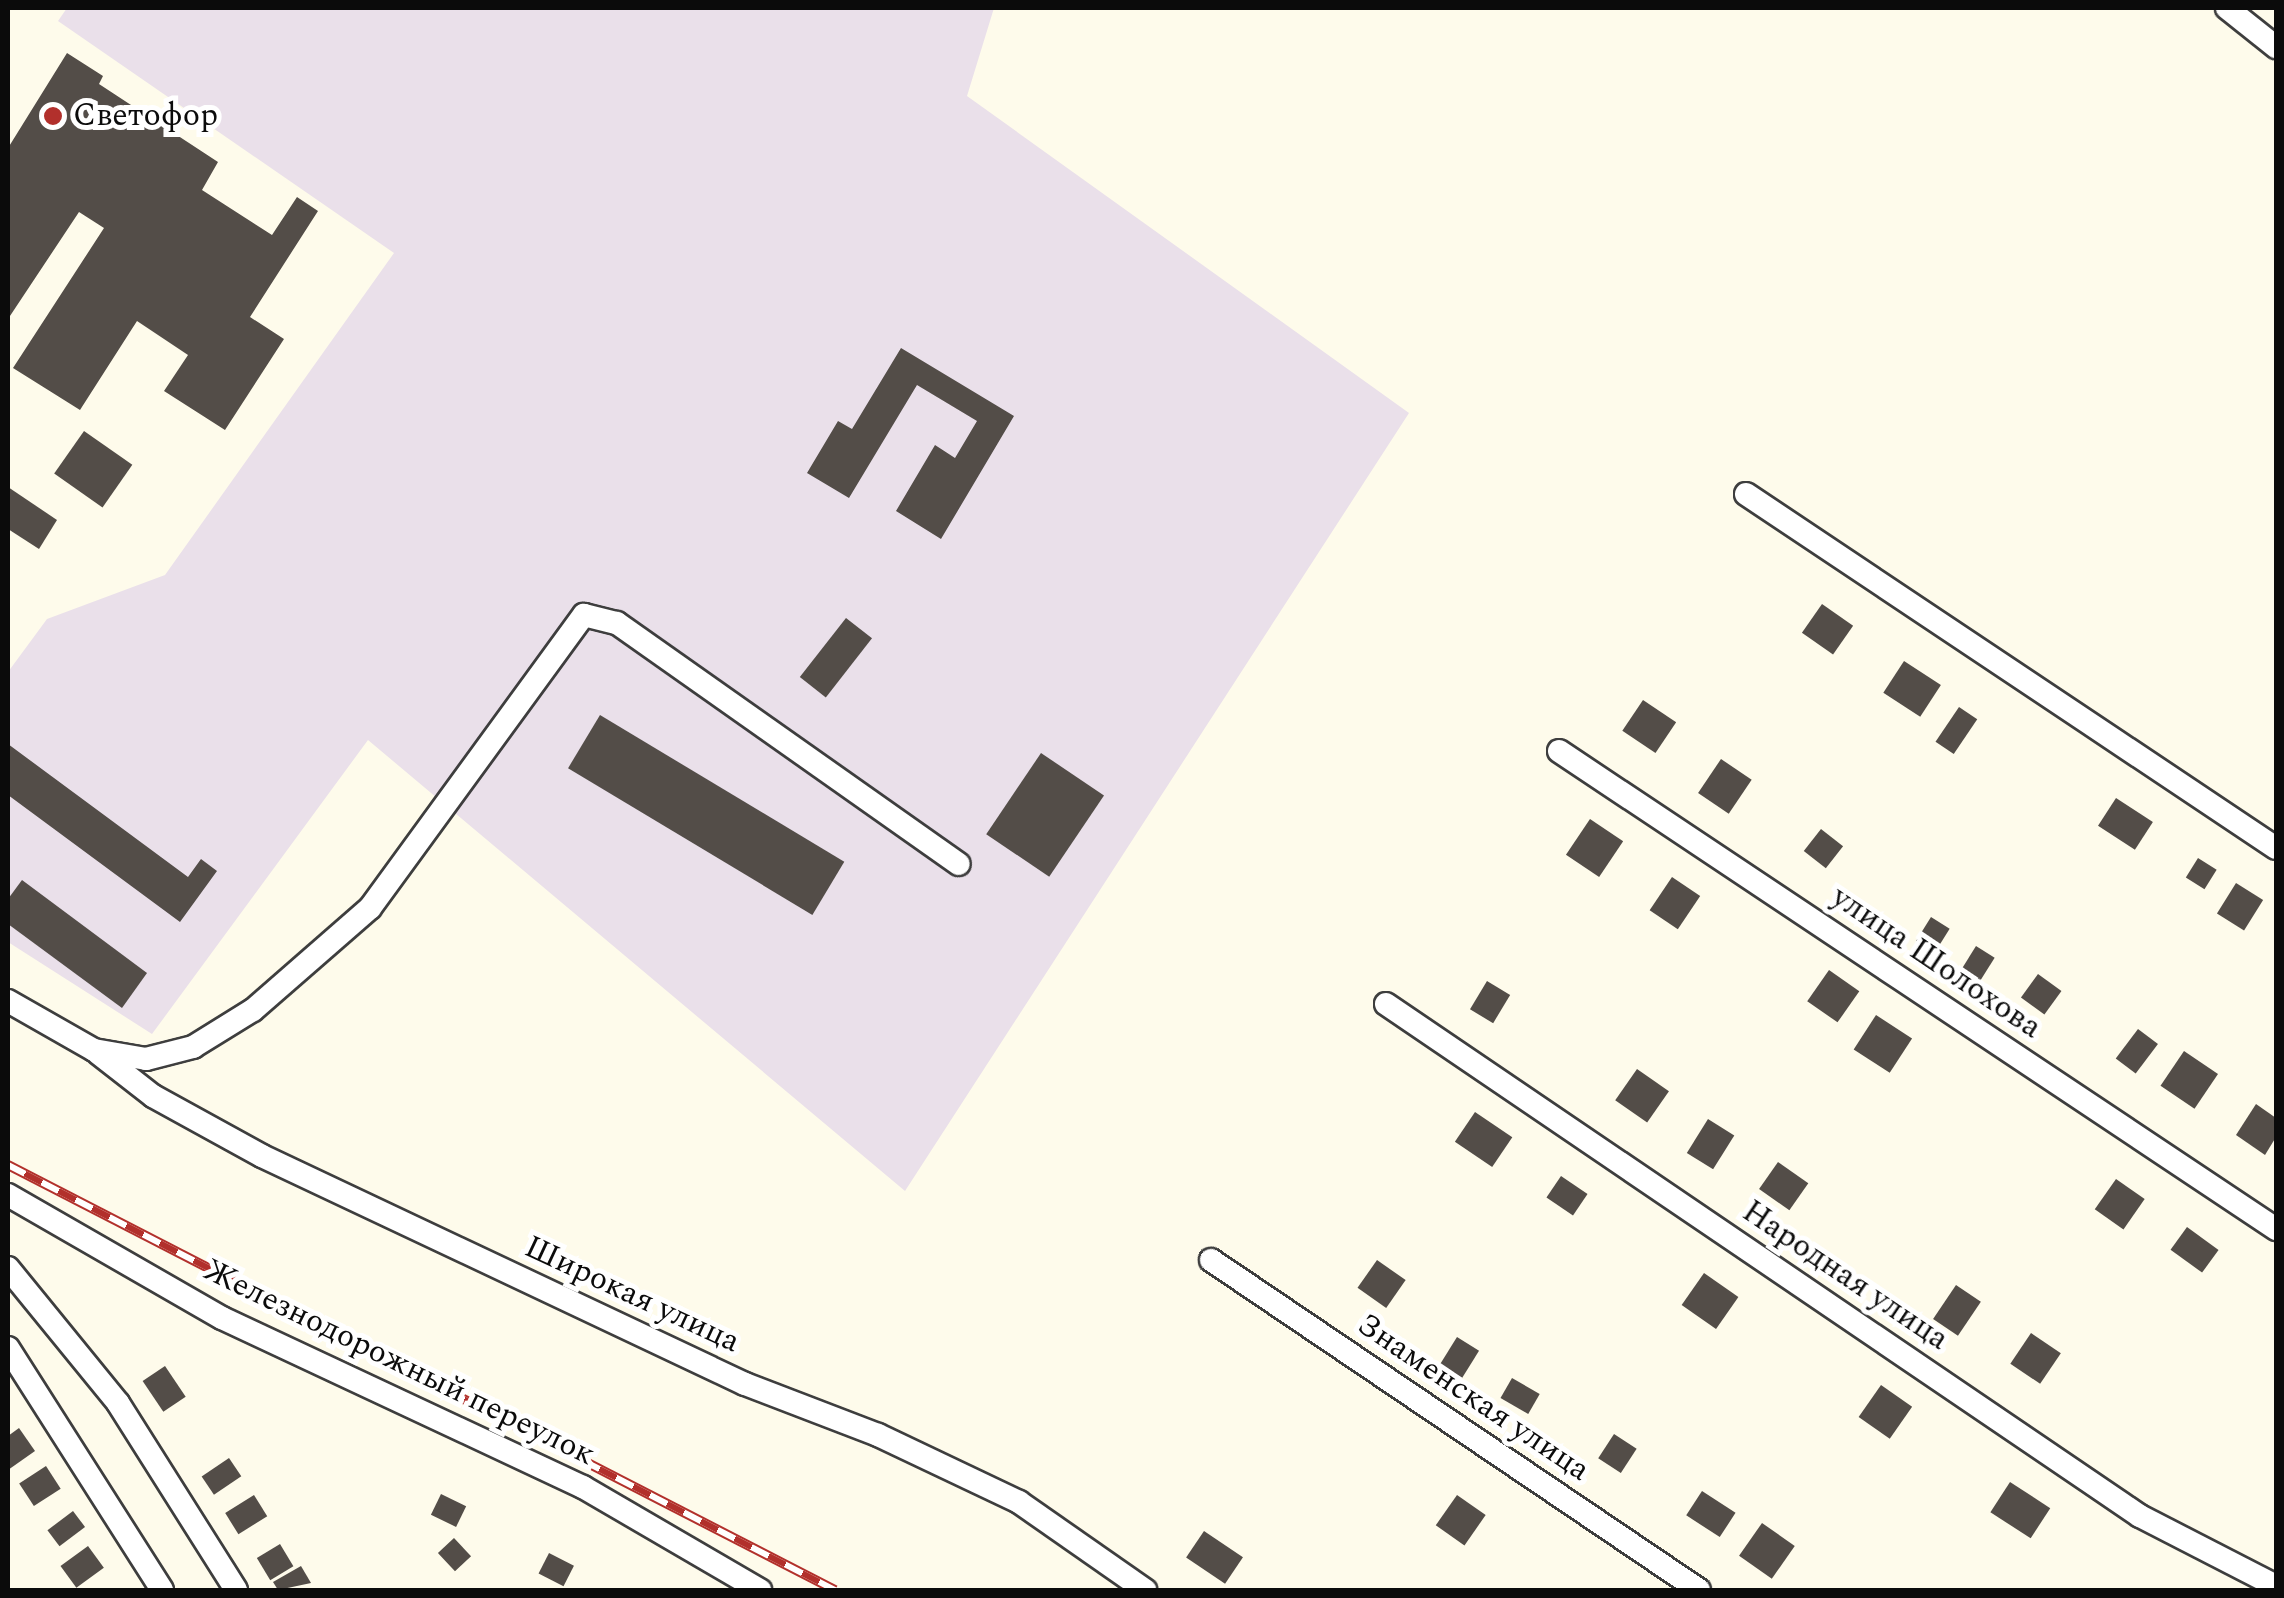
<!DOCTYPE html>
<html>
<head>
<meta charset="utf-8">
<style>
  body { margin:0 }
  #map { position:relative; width:2284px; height:1598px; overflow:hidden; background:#fefbeb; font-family:Spectral,serif }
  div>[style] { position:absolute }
  .industrial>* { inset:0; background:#eae0ea }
  .building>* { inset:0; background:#534d48; transform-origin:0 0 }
  .roads { filter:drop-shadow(2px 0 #3e3e3e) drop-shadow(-2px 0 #3e3e3e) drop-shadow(0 2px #3e3e3e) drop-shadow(0 -2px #3e3e3e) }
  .street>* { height:22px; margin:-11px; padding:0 11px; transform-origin:11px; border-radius:11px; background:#fff }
  .rail>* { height:10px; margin-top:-5px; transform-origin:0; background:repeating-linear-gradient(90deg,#fff 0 19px,#b2302c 0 38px); box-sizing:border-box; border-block:2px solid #b2302c }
  .dots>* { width:28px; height:28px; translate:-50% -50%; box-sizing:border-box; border:5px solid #fff; border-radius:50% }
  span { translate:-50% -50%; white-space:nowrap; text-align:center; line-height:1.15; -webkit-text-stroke:10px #fff; paint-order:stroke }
  .poi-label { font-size:32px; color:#0b0b0b }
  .left { translate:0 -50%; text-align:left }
  .street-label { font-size:32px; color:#0b0b0b }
  .frame { position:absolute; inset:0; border:10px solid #0b0b0b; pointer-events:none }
</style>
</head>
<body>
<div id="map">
  <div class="industrial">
    <i style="clip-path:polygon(67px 8px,994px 8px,967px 96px,1409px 413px,905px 1191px,368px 740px,152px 1034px,8px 942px,8px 672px,47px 619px,165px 575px,394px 253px,58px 21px)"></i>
  </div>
  <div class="building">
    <i style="clip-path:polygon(67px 53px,103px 76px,99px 84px,218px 162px,202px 190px,272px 235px,297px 197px,318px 211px,250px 317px,284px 339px,225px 430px,164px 391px,188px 355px,137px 321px,80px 410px,13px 368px,104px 228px,79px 212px,8px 319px,8px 148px)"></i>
    <i style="clip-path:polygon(901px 348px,1014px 416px,941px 539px,896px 511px,935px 445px,955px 458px,977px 421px,917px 385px,849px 498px,807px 473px,838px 421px,852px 429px)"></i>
    <i style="left:84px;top:431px;width:59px;height:52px;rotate:35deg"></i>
    <i style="clip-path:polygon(8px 487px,57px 520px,39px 549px,8px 529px)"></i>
    <i style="left:1822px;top:604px;width:38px;height:35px;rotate:35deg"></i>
    <i style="left:846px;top:618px;width:33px;height:75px;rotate:38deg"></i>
    <i style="left:1904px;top:661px;width:44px;height:38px;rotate:33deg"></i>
    <i style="left:1643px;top:700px;width:40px;height:37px;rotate:34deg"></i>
    <i style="left:1959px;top:707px;width:22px;height:42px;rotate:34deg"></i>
    <i style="left:600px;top:715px;width:285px;height:62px;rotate:31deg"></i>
    <i style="clip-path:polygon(8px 744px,188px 877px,201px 859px,217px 871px,180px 922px,8px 795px)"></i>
    <i style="left:1041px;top:753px;width:76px;height:98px;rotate:34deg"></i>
    <i style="left:1721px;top:759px;width:37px;height:41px;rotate:34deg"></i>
    <i style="left:2116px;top:798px;width:44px;height:33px;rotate:33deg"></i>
    <i style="left:1590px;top:819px;width:40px;height:43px;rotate:34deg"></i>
    <i style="left:1821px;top:829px;width:28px;height:28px;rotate:38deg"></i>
    <i style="left:2198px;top:858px;width:22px;height:23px;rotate:32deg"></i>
    <i style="left:1672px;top:877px;width:34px;height:40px;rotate:34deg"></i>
    <i style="clip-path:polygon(22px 880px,147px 973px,122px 1008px,8px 924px,8px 899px)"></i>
    <i style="left:2236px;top:883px;width:32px;height:36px;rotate:32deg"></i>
    <i style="left:1931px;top:917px;width:22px;height:28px;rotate:32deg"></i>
    <i style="left:1976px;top:946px;width:22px;height:27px;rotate:32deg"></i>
    <i style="left:1829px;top:970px;width:37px;height:38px;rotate:35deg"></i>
    <i style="left:2038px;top:974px;width:29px;height:29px;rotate:36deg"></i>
    <i style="left:1487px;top:981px;width:27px;height:33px;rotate:31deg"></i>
    <i style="left:1876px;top:1015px;width:43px;height:41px;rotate:33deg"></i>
    <i style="left:2138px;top:1029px;width:25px;height:37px;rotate:37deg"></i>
    <i style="left:2184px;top:1051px;width:41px;height:42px;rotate:34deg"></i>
    <i style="left:1637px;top:1069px;width:39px;height:38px;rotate:35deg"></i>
    <i style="clip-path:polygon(2256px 1104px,2276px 1118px,2276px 1137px,2265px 1155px,2236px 1135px)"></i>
    <i style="left:1475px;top:1112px;width:45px;height:36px;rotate:34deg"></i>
    <i style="left:1708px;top:1119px;width:31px;height:40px;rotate:32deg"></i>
    <i style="left:1778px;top:1162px;width:37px;height:33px;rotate:35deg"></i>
    <i style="left:1561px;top:1176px;width:32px;height:26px;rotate:34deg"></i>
    <i style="left:2116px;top:1179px;width:35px;height:37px;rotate:35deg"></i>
    <i style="left:2187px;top:1227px;width:39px;height:28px;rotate:36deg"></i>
    <i style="left:1377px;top:1260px;width:35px;height:34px;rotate:35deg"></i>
    <i style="left:1704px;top:1273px;width:42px;height:39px;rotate:35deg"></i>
    <i style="left:1956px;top:1285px;width:30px;height:41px;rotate:34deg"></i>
    <i style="left:2031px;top:1333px;width:36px;height:37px;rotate:34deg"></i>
    <i style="left:1457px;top:1337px;width:26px;height:32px;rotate:32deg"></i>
    <i style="left:165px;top:1366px;width:37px;height:27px;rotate:56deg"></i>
    <i style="left:1512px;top:1378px;width:32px;height:23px;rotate:30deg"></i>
    <i style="left:1881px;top:1385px;width:38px;height:39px;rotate:35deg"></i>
    <i style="clip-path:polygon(19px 1428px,35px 1451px,8px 1470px,8px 1436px)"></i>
    <i style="left:1614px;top:1434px;width:27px;height:29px;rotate:33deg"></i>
    <i style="left:229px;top:1458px;width:22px;height:33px;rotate:56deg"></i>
    <i style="left:46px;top:1466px;width:27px;height:32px;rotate:57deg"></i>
    <i style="left:2010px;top:1482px;width:48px;height:36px;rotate:33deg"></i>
    <i style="left:1702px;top:1491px;width:40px;height:29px;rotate:33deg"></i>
    <i style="left:441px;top:1494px;width:28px;height:23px;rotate:26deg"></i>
    <i style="left:254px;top:1495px;width:25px;height:34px;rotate:58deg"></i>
    <i style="left:1457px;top:1495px;width:35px;height:37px;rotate:35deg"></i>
    <i style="left:73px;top:1511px;width:20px;height:32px;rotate:53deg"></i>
    <i style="left:1762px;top:1523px;width:40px;height:40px;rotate:35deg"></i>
    <i style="left:1204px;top:1531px;width:47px;height:32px;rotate:34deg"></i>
    <i style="left:454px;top:1538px;width:25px;height:22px;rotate:47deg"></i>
    <i style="left:280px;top:1544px;width:26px;height:27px;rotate:59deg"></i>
    <i style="left:88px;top:1546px;width:27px;height:34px;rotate:54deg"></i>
    <i style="left:549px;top:1553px;width:28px;height:23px;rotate:27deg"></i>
    <i style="clip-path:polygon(301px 1566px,311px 1583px,278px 1590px,273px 1582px)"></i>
  </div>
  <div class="roads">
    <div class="street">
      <i style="left:2227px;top:8px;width:63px;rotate:38.5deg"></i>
      <i style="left:1746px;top:494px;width:637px;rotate:33.74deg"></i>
      <i style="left:1559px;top:751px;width:862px;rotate:33.69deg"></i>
      <i style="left:8px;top:1001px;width:99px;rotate:29.7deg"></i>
      <i style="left:94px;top:1050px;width:53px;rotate:9.8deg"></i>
      <i style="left:146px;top:1059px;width:49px;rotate:-14.3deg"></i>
      <i style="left:193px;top:1047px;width:70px;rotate:-31.7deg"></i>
      <i style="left:253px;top:1010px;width:155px;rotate:-41.1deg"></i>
      <i style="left:370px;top:908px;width:363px;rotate:-53.9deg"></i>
      <i style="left:584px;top:615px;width:34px;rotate:14deg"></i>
      <i style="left:617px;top:623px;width:418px;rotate:35.2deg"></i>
      <i style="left:1386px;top:1004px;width:911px;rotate:34.18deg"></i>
      <i style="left:2140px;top:1516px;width:153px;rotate:27.2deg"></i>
      <i style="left:98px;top:1053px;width:70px;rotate:38deg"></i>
      <i style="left:153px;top:1096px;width:124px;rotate:28.8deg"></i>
      <i style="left:262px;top:1156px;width:534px;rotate:25.27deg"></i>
      <i style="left:745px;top:1384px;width:142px;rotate:21deg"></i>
      <i style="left:878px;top:1435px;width:156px;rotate:25.4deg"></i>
      <i style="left:1019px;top:1502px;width:154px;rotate:34.9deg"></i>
      <i style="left:8px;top:1195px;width:247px;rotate:29.9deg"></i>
      <i style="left:222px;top:1318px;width:399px;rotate:25.1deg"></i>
      <i style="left:583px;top:1487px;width:205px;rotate:30.2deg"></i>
      <i style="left:1211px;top:1260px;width:589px;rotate:34.07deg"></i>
      <i style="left:8px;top:1268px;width:174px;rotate:50.8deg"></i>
      <i style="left:118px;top:1403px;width:221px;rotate:57.7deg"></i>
      <i style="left:8px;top:1348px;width:287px;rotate:57.5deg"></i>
    </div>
  </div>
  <div class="rail">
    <i style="left:8px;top:1165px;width:930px;rotate:27.2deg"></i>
  </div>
  <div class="dots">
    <i style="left:53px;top:116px;background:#b2302c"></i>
  </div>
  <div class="poi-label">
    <span class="left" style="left:73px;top:116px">Светофор</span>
  </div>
  <div class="street-label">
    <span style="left:1936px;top:963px;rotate:34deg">улица Шолохова</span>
    <span style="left:1845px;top:1276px;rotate:34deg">Народная улица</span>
    <span style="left:632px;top:1295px;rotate:25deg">Широкая улица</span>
    <span style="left:399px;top:1363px;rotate:26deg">Железнодорожный переулок</span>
    <span style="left:1473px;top:1398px;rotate:34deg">Знаменская улица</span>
  </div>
  <div class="frame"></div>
</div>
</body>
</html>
